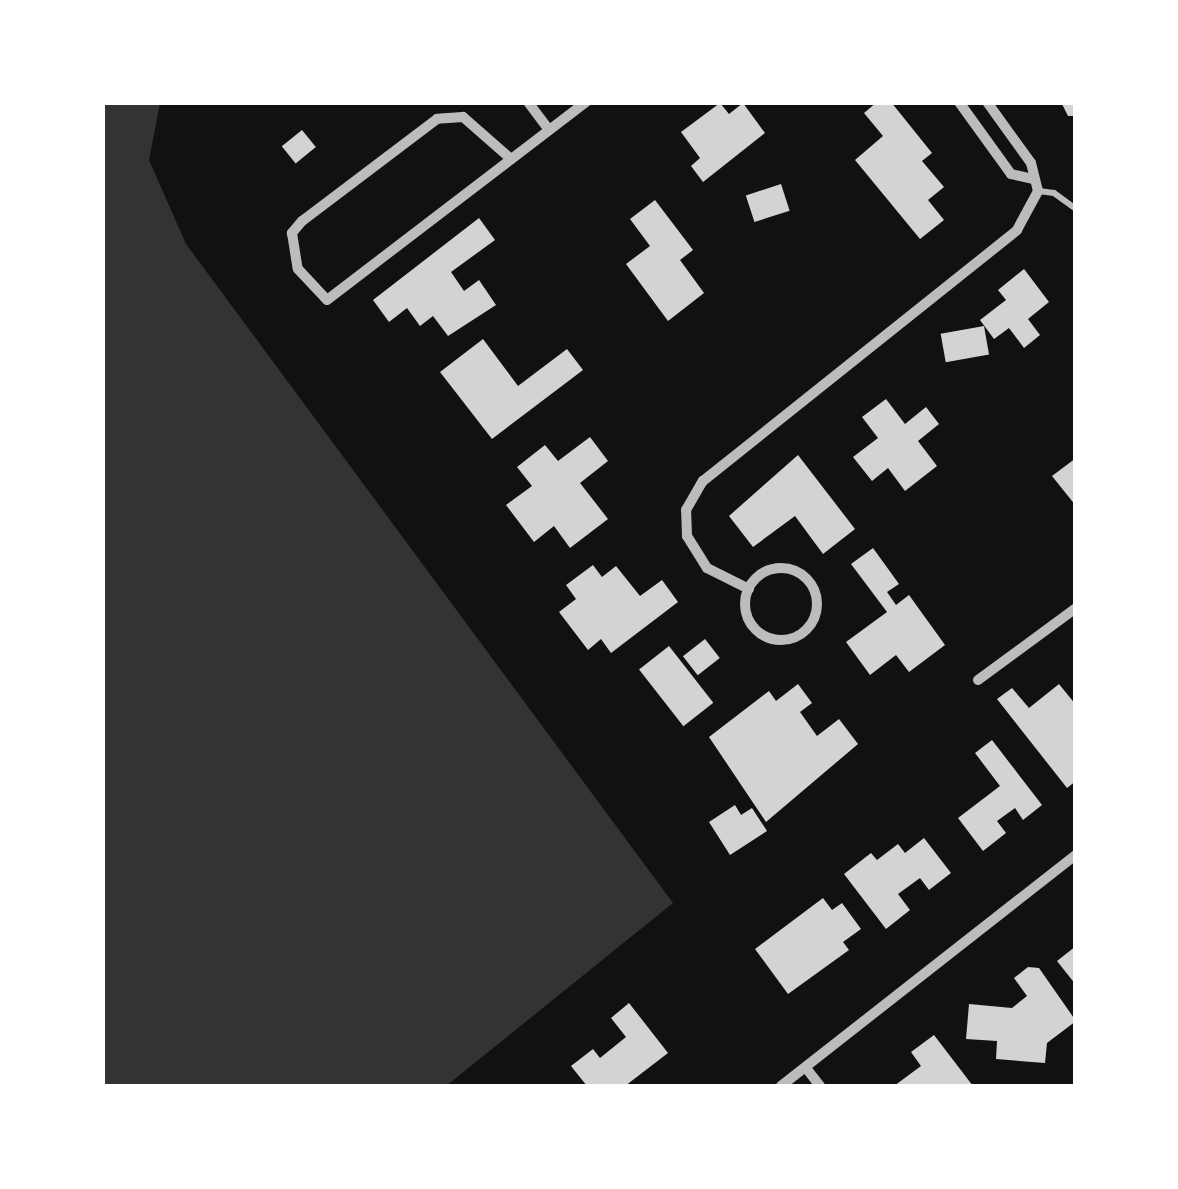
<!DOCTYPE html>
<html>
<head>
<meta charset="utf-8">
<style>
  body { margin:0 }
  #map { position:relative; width:1178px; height:1189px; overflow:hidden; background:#111; font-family:Signika,sans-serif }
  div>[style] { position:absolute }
  .water>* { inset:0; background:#333 }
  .building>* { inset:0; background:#d3d3d3; transform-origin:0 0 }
  .service>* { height:6px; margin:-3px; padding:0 3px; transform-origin:3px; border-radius:3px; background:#bcbcbc }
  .minor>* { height:10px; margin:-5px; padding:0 5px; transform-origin:5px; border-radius:5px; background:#bcbcbc }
  .minor>.ring { margin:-5px; padding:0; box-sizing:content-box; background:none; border:10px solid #bcbcbc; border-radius:50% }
  span { translate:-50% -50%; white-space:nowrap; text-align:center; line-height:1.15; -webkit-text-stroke:8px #fff; paint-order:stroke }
  .frame { position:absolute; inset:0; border:105px solid #fff; pointer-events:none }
</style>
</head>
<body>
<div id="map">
  <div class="water">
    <i style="clip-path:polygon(102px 103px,160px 103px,149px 160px,186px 244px,673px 903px,446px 1086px,103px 1086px)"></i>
  </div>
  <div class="building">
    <i style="clip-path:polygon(877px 102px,891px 102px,932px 153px,922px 161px,944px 187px,928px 200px,944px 220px,920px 239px,855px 160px,883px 136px,864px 113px)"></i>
    <i style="clip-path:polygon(1061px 102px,1076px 102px,1076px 116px,1068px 116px)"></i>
    <i style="clip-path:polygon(720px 103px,729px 114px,743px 103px,765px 133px,703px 182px,691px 166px,700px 158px,681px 132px)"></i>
    <i style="left:302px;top:130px;width:22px;height:26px;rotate:51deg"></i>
    <i style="left:781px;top:184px;width:28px;height:37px;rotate:72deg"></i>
    <i style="clip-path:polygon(655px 200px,693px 250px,680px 260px,704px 293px,668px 321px,626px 264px,650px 246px,630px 219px)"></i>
    <i style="clip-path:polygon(479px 218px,495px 240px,451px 272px,464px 291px,479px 280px,496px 305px,448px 336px,433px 316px,420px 326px,407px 308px,389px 322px,373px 300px)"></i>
    <i style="clip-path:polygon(1024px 269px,1049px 302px,1028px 319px,1040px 335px,1024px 348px,1009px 328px,994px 339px,980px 320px,1006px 300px,998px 290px)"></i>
    <i style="left:984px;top:326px;width:29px;height:44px;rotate:80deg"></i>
    <i style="clip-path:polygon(483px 339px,518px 386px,567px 349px,583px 370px,492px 439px,440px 372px)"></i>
    <i style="clip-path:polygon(886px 399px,905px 424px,926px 407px,939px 424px,918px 441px,937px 466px,905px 491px,888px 468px,872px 481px,853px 457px,878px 438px,862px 417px)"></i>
    <i style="clip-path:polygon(590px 437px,608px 461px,580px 483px,608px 519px,570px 548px,554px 526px,534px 542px,506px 505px,532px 486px,517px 467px,545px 445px,558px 461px)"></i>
    <i style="clip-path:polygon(798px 455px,855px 529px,823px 554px,795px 516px,753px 547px,729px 516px)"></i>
    <i style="clip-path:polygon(1076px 458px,1076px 506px,1052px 476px)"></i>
    <i style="clip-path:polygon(873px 548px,899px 584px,887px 592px,896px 605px,909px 595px,945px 645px,909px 672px,896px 655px,870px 675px,846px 642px,887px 612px,851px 564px)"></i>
    <i style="clip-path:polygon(593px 565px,602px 577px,616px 566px,640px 596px,662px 580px,678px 602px,611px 653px,601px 639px,588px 650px,559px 612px,576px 599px,566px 585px)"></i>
    <i style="left:705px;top:639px;width:24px;height:28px;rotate:52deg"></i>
    <i style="left:669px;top:646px;width:72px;height:38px;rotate:52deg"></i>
    <i style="clip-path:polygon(798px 684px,812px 703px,800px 712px,817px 736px,839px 719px,858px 744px,766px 822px,709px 737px,769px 691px,776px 701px)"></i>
    <i style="clip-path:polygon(1059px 684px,1076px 705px,1076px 781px,1067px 788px,997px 699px,1012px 688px,1029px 708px)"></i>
    <i style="clip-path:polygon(992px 740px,1042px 805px,1023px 820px,1015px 808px,997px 821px,1006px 833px,983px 851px,958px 818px,1000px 786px,975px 753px)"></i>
    <i style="clip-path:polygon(735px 805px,741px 815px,752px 808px,767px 831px,730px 855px,709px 822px)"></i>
    <i style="clip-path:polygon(924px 838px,951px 873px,929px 890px,920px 878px,898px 894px,910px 910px,886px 929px,844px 874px,871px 853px,877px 860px,898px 844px,905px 853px)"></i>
    <i style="clip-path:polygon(823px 898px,832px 910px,842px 903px,861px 929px,843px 942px,849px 950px,788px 994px,755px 949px)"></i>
    <i style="clip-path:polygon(1076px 946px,1076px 985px,1057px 961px)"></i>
    <i style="clip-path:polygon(1028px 967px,1039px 968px,1076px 1021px,1047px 1043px,1045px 1063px,996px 1059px,997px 1041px,966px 1039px,969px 1004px,1012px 1008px,1027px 996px,1014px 978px)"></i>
    <i style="clip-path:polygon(629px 1003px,668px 1053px,625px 1086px,587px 1086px,571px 1066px,593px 1049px,600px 1058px,626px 1037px,611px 1018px)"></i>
    <i style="clip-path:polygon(934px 1035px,973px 1086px,894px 1086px,921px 1066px,911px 1052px)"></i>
  </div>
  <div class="service">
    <i style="left:1039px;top:191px;width:15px;rotate:8deg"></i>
    <i style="left:1054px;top:193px;width:27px;rotate:36deg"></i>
  </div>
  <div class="minor">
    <i style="left:528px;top:102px;width:35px;rotate:53deg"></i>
    <i style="left:959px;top:102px;width:89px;rotate:54.2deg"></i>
    <i style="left:1011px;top:174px;width:22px;rotate:13deg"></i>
    <i style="left:511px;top:159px;width:64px;rotate:-138.8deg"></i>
    <i style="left:463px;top:117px;width:26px;rotate:176deg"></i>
    <i style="left:437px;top:119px;width:169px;rotate:142.9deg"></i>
    <i style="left:302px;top:221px;width:16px;rotate:130deg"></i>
    <i style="left:292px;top:233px;width:36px;rotate:81deg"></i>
    <i style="left:298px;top:269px;width:42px;rotate:46.9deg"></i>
    <i style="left:327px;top:300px;width:326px;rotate:-37.4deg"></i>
    <i class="ring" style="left:745px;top:568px;width:62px;height:62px"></i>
    <i style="left:749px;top:589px;width:47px;rotate:-153.4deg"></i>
    <i style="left:707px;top:568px;width:38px;rotate:-122deg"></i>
    <i style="left:687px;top:536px;width:26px;rotate:-92deg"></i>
    <i style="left:686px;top:510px;width:34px;rotate:-60deg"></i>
    <i style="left:703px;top:481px;width:402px;rotate:-38.6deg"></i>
    <i style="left:1017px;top:230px;width:44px;rotate:-61.7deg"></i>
    <i style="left:1038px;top:191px;width:29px;rotate:-104deg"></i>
    <i style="left:1031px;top:163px;width:75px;rotate:-125.8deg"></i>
    <i style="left:978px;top:680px;width:122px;rotate:-36.3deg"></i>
    <i style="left:806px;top:1068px;width:23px;rotate:52deg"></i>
    <i style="left:781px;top:1086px;width:375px;rotate:-38.1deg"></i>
  </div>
  <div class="frame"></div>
</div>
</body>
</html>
